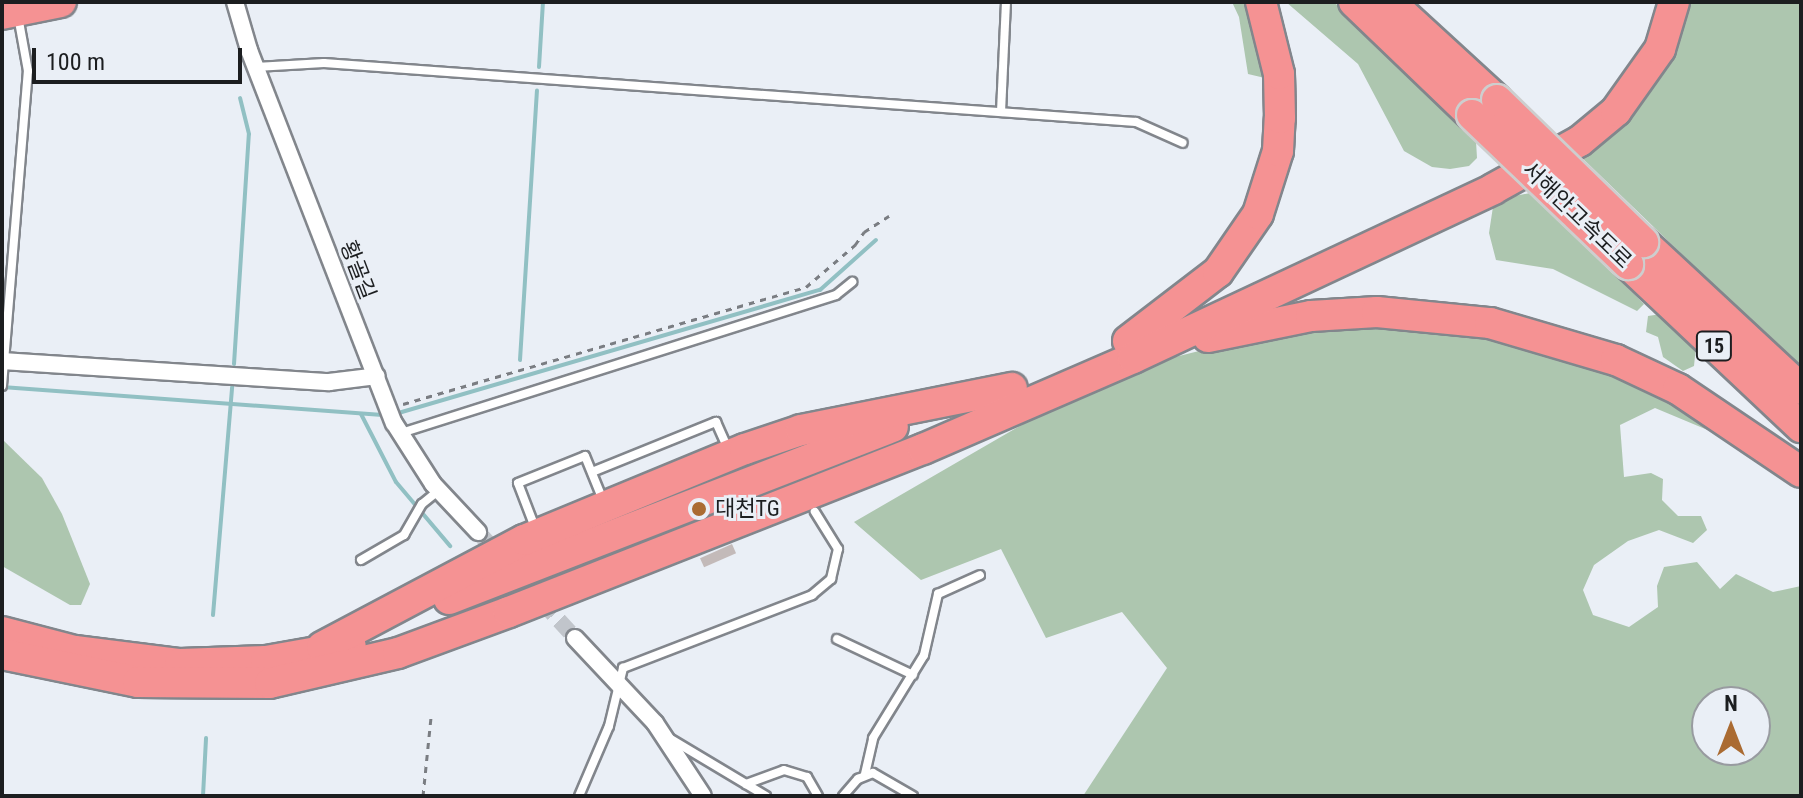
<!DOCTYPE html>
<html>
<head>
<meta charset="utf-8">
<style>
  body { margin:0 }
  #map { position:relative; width:1803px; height:798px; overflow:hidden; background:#eaeff6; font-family:"Roboto Condensed","Noto Sans KR",sans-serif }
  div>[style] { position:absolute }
  .green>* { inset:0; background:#adc6af }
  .stream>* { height:4px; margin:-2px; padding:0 2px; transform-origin:2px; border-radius:2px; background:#91c0c3 }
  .building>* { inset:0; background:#c3bab9; transform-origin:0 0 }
  .street-tunnel>* { height:16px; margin-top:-8px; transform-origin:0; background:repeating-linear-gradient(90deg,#c1c5cb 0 16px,transparent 0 24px) }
  .path>* { height:3px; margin-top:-1.5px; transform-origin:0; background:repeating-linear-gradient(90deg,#7a7d82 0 6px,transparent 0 12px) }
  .roads { filter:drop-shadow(2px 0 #82868c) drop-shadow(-2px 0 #82868c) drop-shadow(0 2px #82868c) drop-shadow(0 -2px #82868c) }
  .lane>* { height:8px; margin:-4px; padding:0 4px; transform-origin:4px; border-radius:4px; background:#fff }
  .street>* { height:16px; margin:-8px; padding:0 8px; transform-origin:8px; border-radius:8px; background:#fff }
  .highway>* { height:30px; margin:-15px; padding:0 15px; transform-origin:15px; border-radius:15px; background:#f59293 }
  .bridges { filter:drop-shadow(2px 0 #cdcece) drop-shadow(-2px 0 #cdcece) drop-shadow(0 2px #cdcece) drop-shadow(0 -2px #cdcece) }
  .highway-bridge>* { height:30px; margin:-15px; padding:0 15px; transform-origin:15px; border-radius:15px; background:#f59293 }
  .dots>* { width:22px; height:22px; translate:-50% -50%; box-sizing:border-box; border:4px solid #eaeff6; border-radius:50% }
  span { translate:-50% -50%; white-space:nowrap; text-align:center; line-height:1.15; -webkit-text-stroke:6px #eaeff6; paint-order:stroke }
  .shield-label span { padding:2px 6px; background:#eaeff6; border:2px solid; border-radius:6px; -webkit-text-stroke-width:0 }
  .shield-label { font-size:20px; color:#1c1e20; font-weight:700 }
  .street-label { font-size:22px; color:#1c1e20 }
  .poi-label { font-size:22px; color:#1c1e20 }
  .left { translate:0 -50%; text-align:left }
  .frame { position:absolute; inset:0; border:4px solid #1c1e20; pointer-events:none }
  .north { position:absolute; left:1691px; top:686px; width:80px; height:80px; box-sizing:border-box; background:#eaeff6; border:2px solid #989ba0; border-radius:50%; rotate:0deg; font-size:22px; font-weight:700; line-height:32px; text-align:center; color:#1c1e20 }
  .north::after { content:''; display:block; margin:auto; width:28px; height:36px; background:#aa6b32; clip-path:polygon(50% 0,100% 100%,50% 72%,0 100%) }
  .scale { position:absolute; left:32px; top:48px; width:210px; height:36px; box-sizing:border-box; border:4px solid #1c1e20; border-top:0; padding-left:10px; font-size:24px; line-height:28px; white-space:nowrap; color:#1c1e20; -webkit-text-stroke:6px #eaeff6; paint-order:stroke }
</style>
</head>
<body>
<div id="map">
  <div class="green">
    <i style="clip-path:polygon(1232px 2px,1251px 2px,1265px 78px,1248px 74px,1239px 17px)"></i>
    <i style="clip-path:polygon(1286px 2px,1334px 2px,1476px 141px,1477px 158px,1469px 166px,1450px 169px,1432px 167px,1404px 151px,1358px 64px)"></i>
    <i style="clip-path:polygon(1689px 2px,1801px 2px,1801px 369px,1578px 154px,1662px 71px,1678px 44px)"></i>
    <i style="clip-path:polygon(1530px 193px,1644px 304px,1637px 311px,1553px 269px,1496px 260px,1489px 233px,1494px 200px)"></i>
    <i style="clip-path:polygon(1661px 314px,1696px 346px,1694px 366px,1683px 371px,1663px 357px,1658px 337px,1646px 332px,1648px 316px)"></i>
    <i style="clip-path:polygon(evenodd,1440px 323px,1642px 380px,1753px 449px,1655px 408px,1620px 425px,1624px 477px,1651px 473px,1663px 479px,1662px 500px,1678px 516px,1701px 516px,1707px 530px,1693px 543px,1659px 530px,1628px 541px,1594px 565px,1583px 590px,1593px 615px,1629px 627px,1658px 607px,1657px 586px,1664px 567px,1697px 562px,1720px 589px,1736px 574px,1773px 592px,1801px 586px,1801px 796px,1083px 796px,1167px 668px,1122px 612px,1046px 638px,1001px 549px,921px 580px,854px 522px,1025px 423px,1167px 359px,1303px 325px,1440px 323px,1707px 702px,1755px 702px,1755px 750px,1707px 750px,1707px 702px)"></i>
    <i style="clip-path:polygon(2px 439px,42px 478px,62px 514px,90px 584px,81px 605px,70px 605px,2px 566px)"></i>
  </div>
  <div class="stream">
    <i style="left:539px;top:67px;width:65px;rotate:-86.5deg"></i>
    <i style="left:520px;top:360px;width:270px;rotate:-86.4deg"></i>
    <i style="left:234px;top:364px;width:230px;rotate:-86.3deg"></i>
    <i style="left:249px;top:134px;width:37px;rotate:-104deg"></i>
    <i style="left:2px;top:387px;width:385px;rotate:4.2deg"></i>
    <i style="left:361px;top:414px;width:76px;rotate:62.8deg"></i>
    <i style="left:396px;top:482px;width:84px;rotate:49.8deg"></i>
    <i style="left:395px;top:414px;width:443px;rotate:-16.3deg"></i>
    <i style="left:820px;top:290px;width:75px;rotate:-41.8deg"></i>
    <i style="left:213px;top:615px;width:229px;rotate:-85.2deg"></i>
    <i style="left:203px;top:796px;width:58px;rotate:-87deg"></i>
  </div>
  <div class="building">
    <i style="left:732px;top:544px;width:10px;height:35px;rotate:66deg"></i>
  </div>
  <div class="street-tunnel">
    <i style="left:478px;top:532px;width:144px;rotate:47.5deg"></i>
  </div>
  <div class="path">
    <i style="left:403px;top:404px;width:420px;rotate:-16.2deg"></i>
    <i style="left:806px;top:287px;width:65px;rotate:-40.6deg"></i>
    <i style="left:855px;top:245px;width:16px;rotate:-55deg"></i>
    <i style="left:864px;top:232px;width:30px;rotate:-33deg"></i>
    <i style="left:423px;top:796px;width:79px;rotate:-84.2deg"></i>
  </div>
  <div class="roads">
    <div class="lane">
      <i style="left:256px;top:67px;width:68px;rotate:-3.4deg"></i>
      <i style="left:324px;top:63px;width:814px;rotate:4.16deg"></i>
      <i style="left:1136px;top:122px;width:51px;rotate:24.1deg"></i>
      <i style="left:1001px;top:112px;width:110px;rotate:-87.4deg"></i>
      <i style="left:2px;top:386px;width:316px;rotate:-85.3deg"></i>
      <i style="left:28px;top:71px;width:56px;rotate:-100.3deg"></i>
      <i style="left:401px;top:433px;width:456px;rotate:-17.6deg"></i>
      <i style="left:836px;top:295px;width:21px;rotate:-39deg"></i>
      <i style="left:592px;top:472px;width:134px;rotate:-22deg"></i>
      <i style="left:716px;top:422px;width:30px;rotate:66deg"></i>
      <i style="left:536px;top:530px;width:50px;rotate:-111deg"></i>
      <i style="left:518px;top:483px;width:72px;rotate:-21.9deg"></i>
      <i style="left:585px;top:456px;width:48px;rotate:67.8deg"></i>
      <i style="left:361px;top:560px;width:50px;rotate:-30.2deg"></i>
      <i style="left:404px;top:535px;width:36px;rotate:-60deg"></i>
      <i style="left:422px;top:504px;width:22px;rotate:-39deg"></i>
      <i style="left:837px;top:639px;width:84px;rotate:25.3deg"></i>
      <i style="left:669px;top:738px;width:113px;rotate:30.9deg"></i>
      <i style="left:865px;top:774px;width:37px;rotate:-77deg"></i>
      <i style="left:873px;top:738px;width:97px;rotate:-58.4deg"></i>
      <i style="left:924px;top:655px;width:63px;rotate:-77.1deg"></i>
      <i style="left:938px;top:594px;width:46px;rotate:-24.3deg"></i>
      <i style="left:746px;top:784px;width:40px;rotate:-20.2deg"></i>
      <i style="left:784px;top:770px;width:24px;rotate:17deg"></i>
      <i style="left:807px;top:777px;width:22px;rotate:60deg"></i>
      <i style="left:579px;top:796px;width:76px;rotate:-66.8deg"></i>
      <i style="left:609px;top:726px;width:60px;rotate:-76.4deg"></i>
      <i style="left:623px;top:668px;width:203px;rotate:-21.1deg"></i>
      <i style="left:812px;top:595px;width:25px;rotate:-40deg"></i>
      <i style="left:831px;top:579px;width:31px;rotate:-77deg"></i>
      <i style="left:838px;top:549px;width:44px;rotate:-121.9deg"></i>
      <i style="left:843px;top:796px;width:23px;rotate:-49deg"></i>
      <i style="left:858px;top:779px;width:16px;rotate:-22deg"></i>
      <i style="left:873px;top:773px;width:46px;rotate:29.9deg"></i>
    </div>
    <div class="street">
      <i style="left:235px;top:2px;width:50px;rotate:73.7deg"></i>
      <i style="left:249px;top:50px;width:400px;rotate:68.8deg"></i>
      <i style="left:394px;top:423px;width:72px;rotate:57.4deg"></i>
      <i style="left:433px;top:484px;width:66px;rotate:46.8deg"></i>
      <i style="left:2px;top:361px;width:328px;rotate:3.7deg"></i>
      <i style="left:329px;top:382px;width:48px;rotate:-7.1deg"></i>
      <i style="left:575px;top:638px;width:117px;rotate:46.7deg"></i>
      <i style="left:655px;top:723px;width:87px;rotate:56.7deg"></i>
    </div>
    <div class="highway">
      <i style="left:1354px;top:2px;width:163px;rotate:43.8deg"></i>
      <i style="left:1390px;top:2px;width:145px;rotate:42.5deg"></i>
      <i style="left:2px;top:14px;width:60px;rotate:-11.5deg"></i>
      <i style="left:1643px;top:242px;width:216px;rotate:42.9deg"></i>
      <i style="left:1628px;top:264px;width:238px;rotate:43.3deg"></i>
      <i style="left:1208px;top:337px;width:105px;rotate:-11.5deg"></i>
      <i style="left:1311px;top:316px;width:66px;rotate:-3.5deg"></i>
      <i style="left:1377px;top:312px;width:114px;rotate:5.6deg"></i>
      <i style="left:1490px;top:323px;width:131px;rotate:16.4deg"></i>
      <i style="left:1616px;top:360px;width:68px;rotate:25.1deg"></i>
      <i style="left:1678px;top:389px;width:148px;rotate:34deg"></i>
      <i style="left:1128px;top:341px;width:113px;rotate:-37.5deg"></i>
      <i style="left:1218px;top:272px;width:70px;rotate:-55.4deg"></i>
      <i style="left:1258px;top:214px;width:66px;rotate:-72.4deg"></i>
      <i style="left:1278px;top:151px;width:33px;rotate:-87deg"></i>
      <i style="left:1280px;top:118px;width:44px;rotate:-91.3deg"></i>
      <i style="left:1279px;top:74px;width:74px;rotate:-104deg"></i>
      <i style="left:449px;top:599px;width:476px;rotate:-21.2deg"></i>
      <i style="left:2px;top:632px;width:75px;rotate:14.6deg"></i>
      <i style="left:75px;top:651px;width:106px;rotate:7.1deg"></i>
      <i style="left:180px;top:664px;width:86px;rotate:-2deg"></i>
      <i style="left:266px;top:661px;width:86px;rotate:-10deg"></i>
      <i style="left:322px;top:647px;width:229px;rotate:-27.9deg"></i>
      <i style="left:524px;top:540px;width:239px;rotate:-22.4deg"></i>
      <i style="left:745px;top:449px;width:59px;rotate:-18.7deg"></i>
      <i style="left:801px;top:430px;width:215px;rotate:-11.3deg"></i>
      <i style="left:2px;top:654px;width:139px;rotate:11.6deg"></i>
      <i style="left:138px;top:682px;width:132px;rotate:0.4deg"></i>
      <i style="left:270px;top:683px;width:131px;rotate:-13.2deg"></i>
      <i style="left:398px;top:653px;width:118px;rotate:-20.3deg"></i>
      <i style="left:509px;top:612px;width:445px;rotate:-21.5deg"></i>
      <i style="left:923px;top:449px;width:229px;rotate:-23.4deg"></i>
      <i style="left:1133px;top:358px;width:398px;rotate:-25.1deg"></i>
      <i style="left:1493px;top:189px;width:99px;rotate:-28.9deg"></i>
      <i style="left:1580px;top:141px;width:47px;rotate:-39.8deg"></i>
      <i style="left:1616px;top:111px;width:76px;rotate:-54.6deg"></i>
      <i style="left:1660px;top:49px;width:49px;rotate:-73.4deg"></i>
    </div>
  </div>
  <div class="bridges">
    <div class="highway-bridge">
      <i style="left:1497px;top:100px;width:204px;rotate:44.2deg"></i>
      <i style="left:1472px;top:115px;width:216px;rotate:43.7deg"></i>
    </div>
  </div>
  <div class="dots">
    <i style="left:699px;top:509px;background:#aa6b32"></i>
  </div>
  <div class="shield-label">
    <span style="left:1714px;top:346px">15</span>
  </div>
  <div class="street-label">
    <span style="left:1577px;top:215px;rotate:44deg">서해안고속도로</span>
    <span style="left:358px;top:270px;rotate:69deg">황골길</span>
  </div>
  <div class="poi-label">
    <span class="left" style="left:715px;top:509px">대천TG</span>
  </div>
  <div class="frame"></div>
  <div class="north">N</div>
  <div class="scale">100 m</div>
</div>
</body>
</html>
